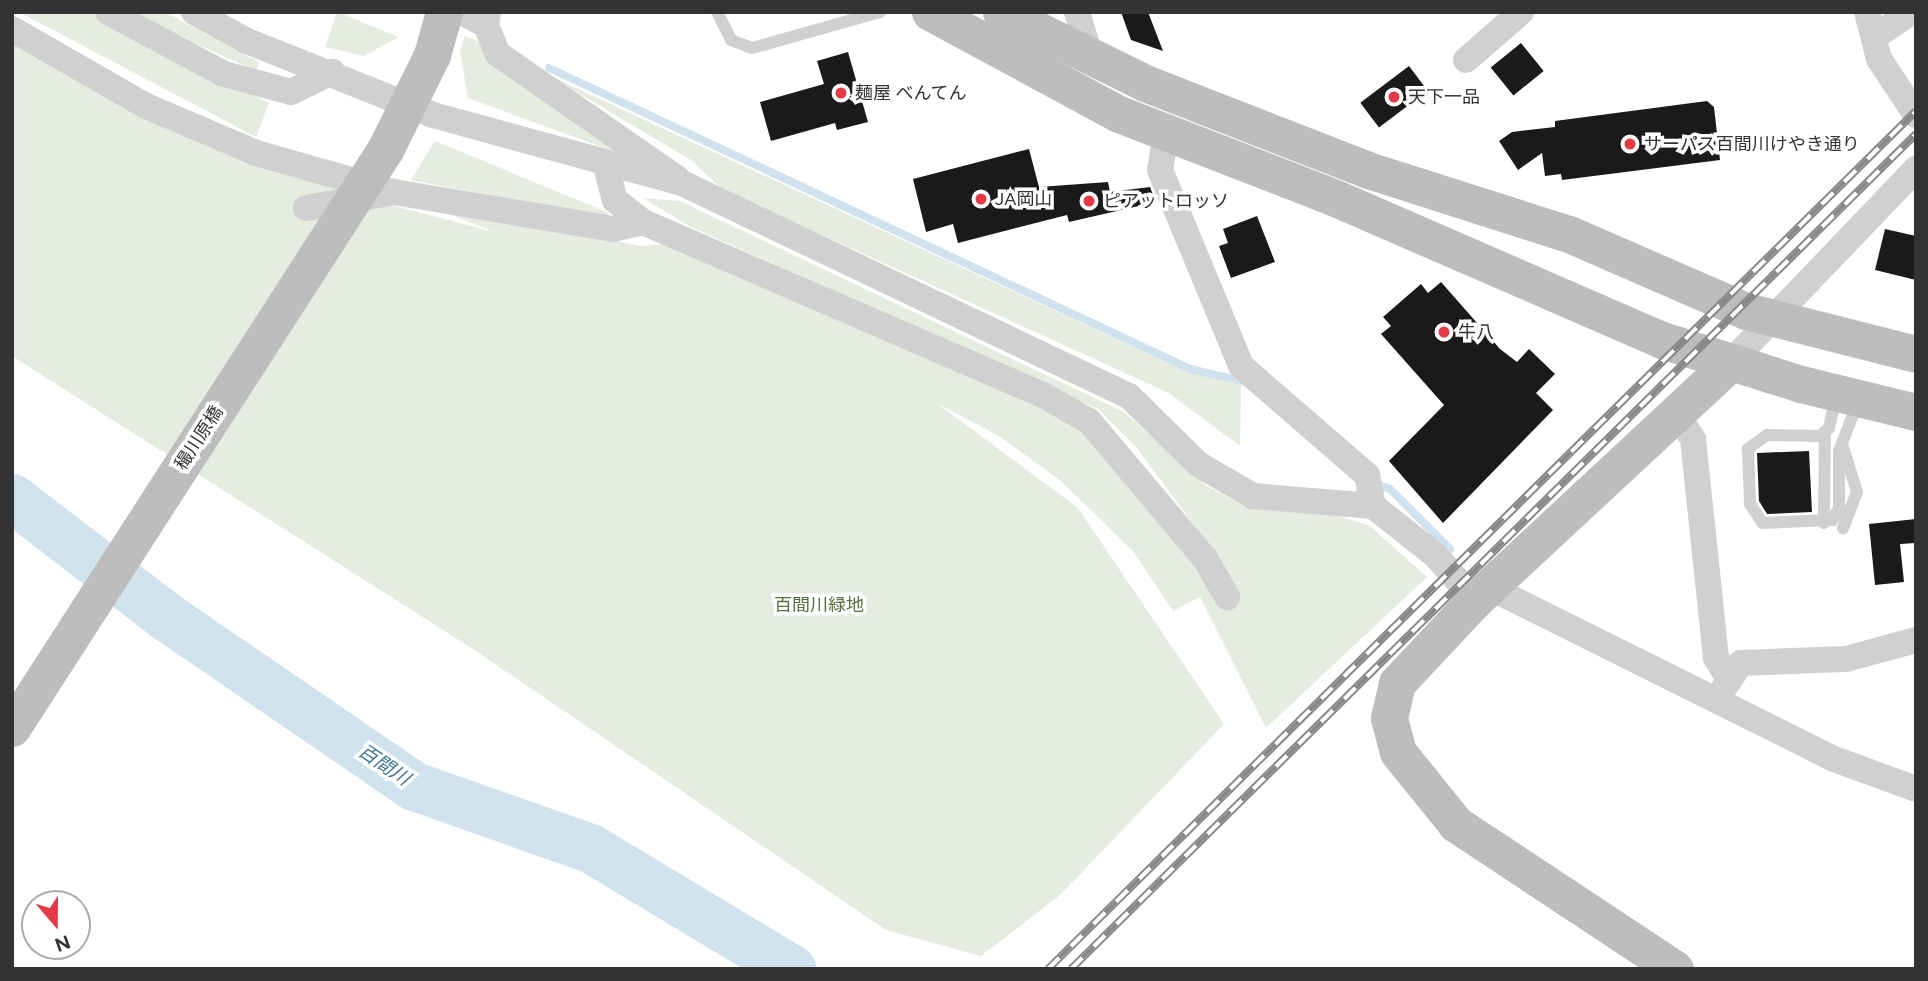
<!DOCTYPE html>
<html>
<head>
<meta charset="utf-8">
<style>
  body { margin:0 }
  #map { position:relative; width:1928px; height:981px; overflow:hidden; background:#fff; font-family:Figtree,"Noto Sans JP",sans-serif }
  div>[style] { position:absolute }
  .green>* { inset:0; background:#e6ecdf }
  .stream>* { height:8px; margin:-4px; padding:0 4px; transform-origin:4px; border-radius:4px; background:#cfe2ee }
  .river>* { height:49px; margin:-24.5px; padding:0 24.5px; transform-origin:24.5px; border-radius:24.5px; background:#cfe2ee }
  .building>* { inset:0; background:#1a1a1a; transform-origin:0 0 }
  .lane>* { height:12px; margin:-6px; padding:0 6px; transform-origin:6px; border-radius:6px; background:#d0d0d0 }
  .street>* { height:26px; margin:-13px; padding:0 13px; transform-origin:13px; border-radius:13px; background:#d0d0d0 }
  .secondary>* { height:37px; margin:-18.5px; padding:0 18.5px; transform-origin:18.5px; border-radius:18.5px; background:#bdbdbd }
  .rail>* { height:8px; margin-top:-4px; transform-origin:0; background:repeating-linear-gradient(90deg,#fff 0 16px,#888 0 32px); box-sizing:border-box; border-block:2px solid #888 }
  .secondary-bridge>* { height:37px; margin:-18.5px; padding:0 18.5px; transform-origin:18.5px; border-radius:18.5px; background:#bdbdbd }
  .dots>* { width:19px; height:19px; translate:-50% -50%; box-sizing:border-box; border:4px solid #fff; border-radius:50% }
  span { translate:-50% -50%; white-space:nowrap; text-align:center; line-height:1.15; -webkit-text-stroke:7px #fff; paint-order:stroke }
  .poi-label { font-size:18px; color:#333 }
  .left { translate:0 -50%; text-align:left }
  .street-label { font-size:18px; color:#333 }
  .park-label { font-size:18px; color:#56703f }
  .water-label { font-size:19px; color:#3f7597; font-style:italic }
  .frame { position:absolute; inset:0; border:14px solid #333; pointer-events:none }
  .north { position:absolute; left:21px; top:890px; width:70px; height:70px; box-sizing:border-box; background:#fff; border:2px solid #adadad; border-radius:50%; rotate:160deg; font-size:19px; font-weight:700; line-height:28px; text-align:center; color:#333 }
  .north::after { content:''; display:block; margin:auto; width:24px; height:32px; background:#e63946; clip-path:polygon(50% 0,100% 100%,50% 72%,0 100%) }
</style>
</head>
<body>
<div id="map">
  <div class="green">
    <i style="clip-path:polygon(19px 12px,94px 12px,269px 103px,256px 137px)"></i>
    <i style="clip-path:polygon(126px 12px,165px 12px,259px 62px,256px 71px)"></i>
    <i style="clip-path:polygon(337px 12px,338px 12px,398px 37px,364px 56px,325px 47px)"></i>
    <i style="clip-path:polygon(465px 36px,480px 42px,496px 68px,621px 154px,468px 98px,460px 51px)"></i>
    <i style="clip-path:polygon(12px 40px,391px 205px,494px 232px,444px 212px,446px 207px,640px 246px,675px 243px,707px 253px,1084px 428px,1211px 548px,1136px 447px,1098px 409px,691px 227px,643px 198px,680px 201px,1124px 412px,1207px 486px,1248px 508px,1340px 516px,1370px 526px,1427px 577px,1266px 728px,1200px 597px,1173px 611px,1133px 551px,1061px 481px,999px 436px,938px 404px,1078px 508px,1224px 724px,1060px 895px,981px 956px,886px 930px,476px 651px,12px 356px)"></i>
    <i style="clip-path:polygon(548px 75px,1172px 365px,1241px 384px,1240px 446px,1169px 393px,723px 190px,691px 160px)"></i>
    <i style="clip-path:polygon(435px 141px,609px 213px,607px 218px,411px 180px)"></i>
  </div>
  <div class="stream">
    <i style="left:549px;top:68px;width:708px;rotate:25.15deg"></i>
    <i style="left:1190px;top:369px;width:57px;rotate:13.1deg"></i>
    <i style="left:1374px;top:483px;width:17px;rotate:21deg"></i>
    <i style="left:1390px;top:489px;width:85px;rotate:45deg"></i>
  </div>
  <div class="river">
    <i style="left:12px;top:498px;width:195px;rotate:37.5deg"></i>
    <i style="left:167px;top:617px;width:299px;rotate:34.4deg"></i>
    <i style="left:414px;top:786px;width:187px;rotate:19.4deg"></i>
    <i style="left:590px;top:848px;width:235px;rotate:31deg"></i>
  </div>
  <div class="building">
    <i style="clip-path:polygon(1121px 12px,1148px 12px,1163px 51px,1131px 40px)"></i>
    <i style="left:1521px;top:43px;width:36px;height:39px;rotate:51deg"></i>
    <i style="clip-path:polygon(848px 52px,868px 122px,837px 130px,835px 123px,771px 141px,760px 102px,824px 84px,817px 61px)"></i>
    <i style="left:1409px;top:66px;width:31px;height:61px;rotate:53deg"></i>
    <i style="clip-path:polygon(1707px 101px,1714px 107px,1720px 160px,1562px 180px,1561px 174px,1545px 176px,1542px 153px,1518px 170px,1499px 141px,1512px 132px,1555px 127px,1555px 121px)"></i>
    <i style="clip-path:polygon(1029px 149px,1039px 187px,1108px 182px,1110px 192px,1150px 187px,1156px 202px,1069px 222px,1067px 215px,958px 243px,953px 224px,926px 232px,913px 179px)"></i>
    <i style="clip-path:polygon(1257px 216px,1275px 262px,1231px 278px,1219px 246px,1228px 243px,1223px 229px)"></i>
    <i style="clip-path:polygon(1885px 229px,1916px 236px,1916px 280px,1875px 270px)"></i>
    <i style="clip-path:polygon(1441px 282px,1500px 349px,1517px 362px,1529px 349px,1555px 374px,1536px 393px,1553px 410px,1443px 523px,1389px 461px,1444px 405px,1381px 334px,1391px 326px,1383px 317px,1421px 284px,1428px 293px)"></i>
    <i style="clip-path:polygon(1809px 451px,1812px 512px,1767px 514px,1759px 501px,1757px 453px)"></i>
    <i style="clip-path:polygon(1916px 519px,1916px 543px,1900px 544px,1904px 582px,1875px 585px,1869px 524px)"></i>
  </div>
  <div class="lane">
    <i style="left:717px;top:12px;width:31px;rotate:63deg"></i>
    <i style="left:731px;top:40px;width:22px;rotate:21deg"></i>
    <i style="left:752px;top:48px;width:133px;rotate:-15.7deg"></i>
    <i style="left:1836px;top:397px;width:32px;rotate:103deg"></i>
    <i style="left:1829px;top:428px;width:12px;rotate:138deg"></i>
    <i style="left:1820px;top:436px;width:53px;rotate:-178.9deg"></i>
    <i style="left:1767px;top:435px;width:24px;rotate:144deg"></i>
    <i style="left:1748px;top:449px;width:55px;rotate:87.9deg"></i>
    <i style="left:1750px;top:504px;width:23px;rotate:56deg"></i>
    <i style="left:1763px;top:523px;width:70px;rotate:-2.5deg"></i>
    <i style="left:1833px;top:520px;width:14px;rotate:-65deg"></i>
    <i style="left:1839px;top:507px;width:56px;rotate:-90deg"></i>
    <i style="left:1839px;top:451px;width:53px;rotate:-68.8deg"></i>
    <i style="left:1842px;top:444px;width:50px;rotate:72.6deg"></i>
    <i style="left:1857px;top:492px;width:39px;rotate:111deg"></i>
    <i style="left:1824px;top:523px;width:91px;rotate:-89.4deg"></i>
  </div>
  <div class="street">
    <i style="left:108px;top:12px;width:132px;rotate:28.1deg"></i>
    <i style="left:224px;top:74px;width:69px;rotate:15deg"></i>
    <i style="left:291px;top:92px;width:46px;rotate:-26deg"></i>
    <i style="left:194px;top:12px;width:60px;rotate:28.7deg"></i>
    <i style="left:247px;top:41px;width:200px;rotate:21.7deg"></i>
    <i style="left:433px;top:115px;width:258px;rotate:15.3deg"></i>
    <i style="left:682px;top:183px;width:495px;rotate:25.5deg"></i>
    <i style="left:1129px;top:396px;width:97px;rotate:44.6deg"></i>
    <i style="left:1198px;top:464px;width:64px;rotate:30.2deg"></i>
    <i style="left:1253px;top:496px;width:120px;rotate:4.8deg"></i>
    <i style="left:1373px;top:506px;width:79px;rotate:38.3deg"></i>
    <i style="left:1435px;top:555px;width:60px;rotate:48.4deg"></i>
    <i style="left:462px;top:12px;width:27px;rotate:28deg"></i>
    <i style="left:488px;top:12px;width:13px;rotate:99deg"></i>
    <i style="left:486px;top:25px;width:31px;rotate:68deg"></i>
    <i style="left:498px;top:54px;width:219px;rotate:34.8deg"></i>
    <i style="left:1077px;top:12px;width:49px;rotate:73.4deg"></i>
    <i style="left:1867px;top:12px;width:49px;rotate:75.7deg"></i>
    <i style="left:1879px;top:59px;width:67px;rotate:56.5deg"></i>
    <i style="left:12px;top:29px;width:155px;rotate:29.9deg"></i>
    <i style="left:146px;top:106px;width:120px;rotate:23.1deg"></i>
    <i style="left:256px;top:153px;width:143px;rotate:15.8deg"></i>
    <i style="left:1876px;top:36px;width:42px;rotate:-34.4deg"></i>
    <i style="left:1466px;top:60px;width:73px;rotate:-41.1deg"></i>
    <i style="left:1166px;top:133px;width:37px;rotate:99deg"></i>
    <i style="left:1160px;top:170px;width:212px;rotate:67.5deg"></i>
    <i style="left:1241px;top:366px;width:167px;rotate:40.9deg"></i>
    <i style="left:1367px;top:475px;width:32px;rotate:79deg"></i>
    <i style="left:606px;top:165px;width:36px;rotate:76deg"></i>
    <i style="left:615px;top:200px;width:36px;rotate:38deg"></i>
    <i style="left:643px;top:222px;width:436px;rotate:23.4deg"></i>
    <i style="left:1043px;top:395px;width:53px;rotate:29.5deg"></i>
    <i style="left:1089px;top:421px;width:182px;rotate:49.9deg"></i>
    <i style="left:1206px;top:560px;width:43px;rotate:60.4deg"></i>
    <i style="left:306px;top:208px;width:89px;rotate:-10.3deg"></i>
    <i style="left:394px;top:192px;width:222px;rotate:9.6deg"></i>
    <i style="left:613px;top:229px;width:31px;rotate:-13deg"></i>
    <i style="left:1730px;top:363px;width:269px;rotate:-46.2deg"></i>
    <i style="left:1676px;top:412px;width:32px;rotate:58deg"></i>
    <i style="left:1693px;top:439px;width:220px;rotate:84deg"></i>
    <i style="left:1716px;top:658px;width:22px;rotate:58deg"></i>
    <i style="left:1489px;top:587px;width:385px;rotate:26.5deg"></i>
    <i style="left:1834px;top:759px;width:87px;rotate:20.1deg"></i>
    <i style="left:1722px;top:691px;width:34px;rotate:-56deg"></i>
    <i style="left:1741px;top:663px;width:105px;rotate:-2.2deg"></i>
    <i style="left:1846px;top:659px;width:73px;rotate:-15.2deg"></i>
  </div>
  <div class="secondary">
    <i style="left:930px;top:12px;width:215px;rotate:28.4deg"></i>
    <i style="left:1119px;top:114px;width:230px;rotate:21.2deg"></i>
    <i style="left:1333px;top:197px;width:359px;rotate:23.5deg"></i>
    <i style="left:1662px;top:340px;width:146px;rotate:17.6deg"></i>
    <i style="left:1801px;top:384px;width:118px;rotate:13.7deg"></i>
    <i style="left:1001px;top:12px;width:161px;rotate:26.2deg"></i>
    <i style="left:1145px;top:83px;width:239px;rotate:21.3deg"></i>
    <i style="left:1368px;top:170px;width:211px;rotate:17.7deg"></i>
    <i style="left:1569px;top:234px;width:193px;rotate:23.5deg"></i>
    <i style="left:1746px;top:311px;width:175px;rotate:14.2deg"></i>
    <i style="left:386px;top:148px;width:104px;rotate:-63.7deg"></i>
    <i style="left:432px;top:55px;width:45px;rotate:-74.4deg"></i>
    <i style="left:1675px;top:969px;width:263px;rotate:-146.5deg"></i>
    <i style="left:1456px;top:824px;width:92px;rotate:-128.9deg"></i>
    <i style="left:1398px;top:752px;width:35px;rotate:-105deg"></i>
    <i style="left:1389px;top:718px;width:36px;rotate:-77deg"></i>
    <i style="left:1397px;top:683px;width:114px;rotate:-46.8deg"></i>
    <i style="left:1475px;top:600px;width:348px;rotate:-42.9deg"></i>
  </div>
  <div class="rail">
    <i style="left:1048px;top:969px;width:1220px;rotate:-44.67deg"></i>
    <i style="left:1071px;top:969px;width:1188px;rotate:-44.66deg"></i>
  </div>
  <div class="secondary-bridge">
    <i style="left:12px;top:728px;width:690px;rotate:-57.18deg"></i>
  </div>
  <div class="dots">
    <i style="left:841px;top:93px;background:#e63946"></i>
    <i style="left:1394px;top:97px;background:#e63946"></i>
    <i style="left:1630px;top:144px;background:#e63946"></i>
    <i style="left:981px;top:199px;background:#e63946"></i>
    <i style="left:1089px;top:201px;background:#e63946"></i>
    <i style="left:1444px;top:332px;background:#e63946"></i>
  </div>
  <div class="poi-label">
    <span class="left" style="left:855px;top:93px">麺屋 べんてん</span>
    <span class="left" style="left:1408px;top:97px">天下一品</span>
    <span class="left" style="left:1644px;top:144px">サーパス百間川けやき通り</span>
    <span class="left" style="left:995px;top:199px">JA岡山</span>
    <span class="left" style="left:1103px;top:201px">ピアットロッソ</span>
    <span class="left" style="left:1458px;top:332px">牛八</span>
  </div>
  <div class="street-label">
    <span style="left:199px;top:438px;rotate:-57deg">穝川原橋</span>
  </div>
  <div class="park-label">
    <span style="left:819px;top:605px">百間川緑地</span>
  </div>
  <div class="water-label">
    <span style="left:384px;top:765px;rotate:34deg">百間川</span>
  </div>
  <div class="frame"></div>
  <div class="north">N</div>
</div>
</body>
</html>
